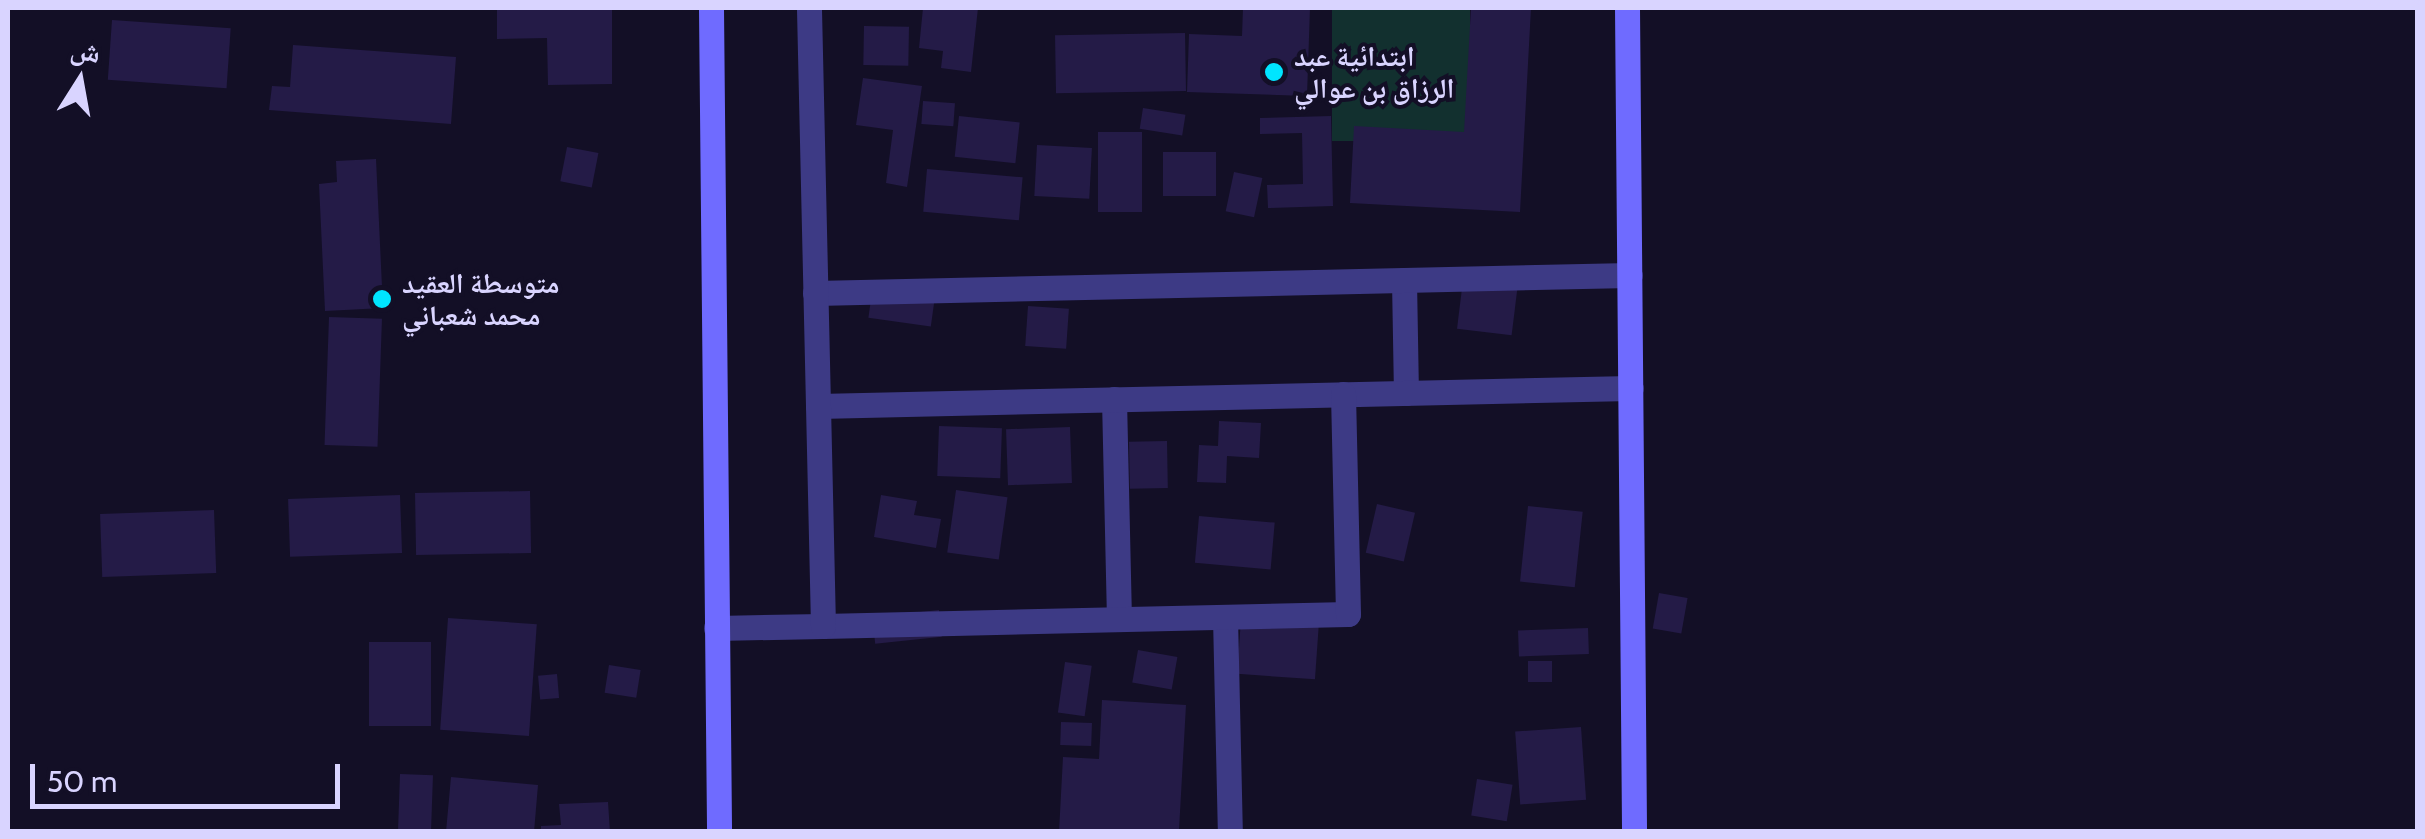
<!DOCTYPE html>
<html>
<head>
<meta charset="utf-8">
<style>
  body { margin:0 }
  #map { position:relative; width:2425px; height:839px; overflow:hidden; background:#130f26; font-family:Cabin,"Noto Naskh Arabic",sans-serif }
  div>[style] { position:absolute }
  .green>* { inset:0; background:#12302f; transform-origin:0 0 }
  .building>* { inset:0; background:#241b47; transform-origin:0 0 }
  .street>* { height:25px; margin:-12.5px; padding:0 12.5px; transform-origin:12.5px; border-radius:12.5px; background:#3d3a85 }
  .secondary>* { height:25px; margin:-12.5px; padding:0 12.5px; transform-origin:12.5px; border-radius:12.5px; background:#6f6bff }
  .dots>* { width:28px; height:28px; translate:-50% -50%; box-sizing:border-box; border:5px solid #130f26; border-radius:50% }
  span { translate:-50% -50%; white-space:nowrap; text-align:center; line-height:1.15; -webkit-text-stroke:8px #130f26; paint-order:stroke }
  .poi-label { font-size:28px; color:#d9d4ff; font-weight:700 }
  .left { translate:0 -50%; text-align:left }
  .frame { position:absolute; inset:0; border:10px solid #d9d4ff; pointer-events:none }
  .north { position:absolute; left:30px; top:30px; width:100px; height:100px; -webkit-text-stroke:8px #130f26; paint-order:stroke; rotate:11deg; font-size:28px; font-weight:700; line-height:40px; text-align:center; color:#d9d4ff }
  .north::after { content:''; display:block; margin:auto; width:35px; height:45px; background:#d9d4ff; clip-path:polygon(50% 0,100% 100%,50% 72%,0 100%) }
  .scale { position:absolute; left:30px; top:764px; width:310px; height:45px; box-sizing:border-box; border:5px solid #d9d4ff; border-top:0; padding-left:12px; font-size:30px; line-height:35px; white-space:nowrap; color:#d9d4ff; -webkit-text-stroke:8px #130f26; paint-order:stroke }
</style>
</head>
<body>
<div id="map">
  <div class="green">
    <i style="left:1332px;top:8px;width:138px;height:133px"></i>
  </div>
  <div class="building">
    <i style="clip-path:polygon(497px 8px,612px 8px,612px 84px,548px 85px,547px 38px,497px 39px)"></i>
    <i style="clip-path:polygon(923px 8px,978px 8px,971px 72px,941px 68px,943px 51px,919px 48px)"></i>
    <i style="clip-path:polygon(1243px 8px,1310px 8px,1307px 96px,1187px 92px,1189px 34px,1242px 36px)"></i>
    <i style="clip-path:polygon(1471px 8px,1531px 8px,1520px 212px,1350px 203px,1354px 126px,1464px 132px)"></i>
    <i style="left:112px;top:20px;width:119px;height:60px;rotate:4deg"></i>
    <i style="left:864px;top:26px;width:45px;height:39px;rotate:1deg"></i>
    <i style="left:1185px;top:33px;width:58px;height:130px;rotate:89deg"></i>
    <i style="clip-path:polygon(293px 45px,456px 57px,451px 124px,269px 110px,272px 86px,290px 87px)"></i>
    <i style="clip-path:polygon(863px 78px,922px 86px,907px 187px,886px 183px,893px 130px,856px 125px)"></i>
    <i style="left:923px;top:101px;width:32px;height:23px;rotate:4deg"></i>
    <i style="left:1143px;top:108px;width:43px;height:21px;rotate:9deg"></i>
    <i style="left:959px;top:116px;width:61px;height:41px;rotate:6deg"></i>
    <i style="clip-path:polygon(1331px 116px,1333px 206px,1268px 208px,1267px 185px,1303px 184px,1302px 133px,1260px 134px,1260px 118px)"></i>
    <i style="left:1098px;top:132px;width:44px;height:80px"></i>
    <i style="left:1037px;top:145px;width:55px;height:51px;rotate:3deg"></i>
    <i style="left:567px;top:147px;width:32px;height:35px;rotate:11deg"></i>
    <i style="left:1163px;top:152px;width:53px;height:44px"></i>
    <i style="clip-path:polygon(376px 159px,383px 308px,325px 311px,319px 184px,337px 182px,336px 161px)"></i>
    <i style="left:927px;top:169px;width:96px;height:43px;rotate:5deg"></i>
    <i style="left:1234px;top:172px;width:29px;height:40px;rotate:12deg"></i>
    <i style="left:1463px;top:280px;width:55px;height:49px;rotate:7deg"></i>
    <i style="left:873px;top:285px;width:63px;height:33px;rotate:8deg"></i>
    <i style="left:1028px;top:306px;width:41px;height:40px;rotate:4deg"></i>
    <i style="left:329px;top:317px;width:53px;height:128px;rotate:2deg"></i>
    <i style="clip-path:polygon(1219px 421px,1261px 423px,1259px 458px,1227px 456px,1226px 483px,1197px 482px,1199px 445px,1218px 446px)"></i>
    <i style="left:939px;top:426px;width:63px;height:50px;rotate:2deg"></i>
    <i style="left:1070px;top:427px;width:56px;height:64px;rotate:88deg"></i>
    <i style="left:1167px;top:441px;width:47px;height:38px;rotate:89deg"></i>
    <i style="left:956px;top:490px;width:52px;height:63px;rotate:8deg"></i>
    <i style="left:530px;top:491px;width:62px;height:115px;rotate:89deg"></i>
    <i style="left:400px;top:495px;width:58px;height:112px;rotate:88deg"></i>
    <i style="clip-path:polygon(881px 495px,917px 501px,914px 515px,941px 519px,936px 548px,874px 537px)"></i>
    <i style="left:1377px;top:504px;width:39px;height:50px;rotate:13deg"></i>
    <i style="left:1528px;top:506px;width:55px;height:76px;rotate:6deg"></i>
    <i style="left:214px;top:510px;width:63px;height:114px;rotate:88deg"></i>
    <i style="left:1199px;top:516px;width:76px;height:47px;rotate:5deg"></i>
    <i style="left:1659px;top:593px;width:29px;height:36px;rotate:10deg"></i>
    <i style="left:939px;top:610px;width:27px;height:67px;rotate:84deg"></i>
    <i style="left:448px;top:618px;width:89px;height:112px;rotate:4deg"></i>
    <i style="left:1241px;top:619px;width:78px;height:55px;rotate:4deg"></i>
    <i style="left:1588px;top:628px;width:26px;height:70px;rotate:88deg"></i>
    <i style="left:369px;top:642px;width:62px;height:84px"></i>
    <i style="left:1138px;top:650px;width:40px;height:33px;rotate:10deg"></i>
    <i style="left:1528px;top:661px;width:24px;height:21px"></i>
    <i style="left:1065px;top:662px;width:27px;height:51px;rotate:8deg"></i>
    <i style="left:609px;top:665px;width:32px;height:28px;rotate:9deg"></i>
    <i style="left:557px;top:674px;width:24px;height:19px;rotate:85deg"></i>
    <i style="clip-path:polygon(1102px 700px,1186px 705px,1179px 830px,1059px 832px,1063px 757px,1099px 759px)"></i>
    <i style="left:1061px;top:722px;width:31px;height:23px;rotate:2deg"></i>
    <i style="left:1581px;top:727px;width:73px;height:66px;rotate:86deg"></i>
    <i style="left:400px;top:774px;width:33px;height:58px;rotate:2deg"></i>
    <i style="clip-path:polygon(451px 777px,538px 785px,534px 832px,446px 832px)"></i>
    <i style="left:1477px;top:779px;width:36px;height:37px;rotate:9deg"></i>
    <i style="clip-path:polygon(608px 802px,610px 832px,541px 832px,541px 826px,561px 825px,559px 804px)"></i>
  </div>
  <div class="street">
    <i style="left:1404px;top:280px;width:113px;rotate:89deg"></i>
    <i style="left:815px;top:293px;width:815px;rotate:-1.27deg"></i>
    <i style="left:1114px;top:399px;width:220px;rotate:88.7deg"></i>
    <i style="left:818px;top:406px;width:813px;rotate:-1.27deg"></i>
    <i style="left:1225px;top:617px;width:215px;rotate:88.7deg"></i>
    <i style="left:823px;top:626px;width:525px;rotate:-1.31deg"></i>
    <i style="left:1348px;top:614px;width:220px;rotate:-91.3deg"></i>
    <i style="left:716px;top:628px;width:107px;rotate:-1.1deg"></i>
    <i style="left:823px;top:626px;width:618px;rotate:-91.3deg"></i>
  </div>
  <div class="secondary">
    <i style="left:711px;top:8px;width:824px;rotate:89.44deg"></i>
    <i style="left:1627px;top:8px;width:824px;rotate:89.51deg"></i>
  </div>
  <div class="dots">
    <i style="left:1274px;top:72px;background:#00e5ff"></i>
    <i style="left:382px;top:299px;background:#00e5ff"></i>
  </div>
  <div class="poi-label">
    <span class="left" style="left:1294px;top:72px">ابتدائية عبد<br>الرزاق بن عوالي</span>
    <span class="left" style="left:402px;top:299px">متوسطة العقيد<br>محمد شعباني</span>
  </div>
  <div class="frame"></div>
  <div class="north">ش</div>
  <div class="scale">50 m</div>
</div>
</body>
</html>
